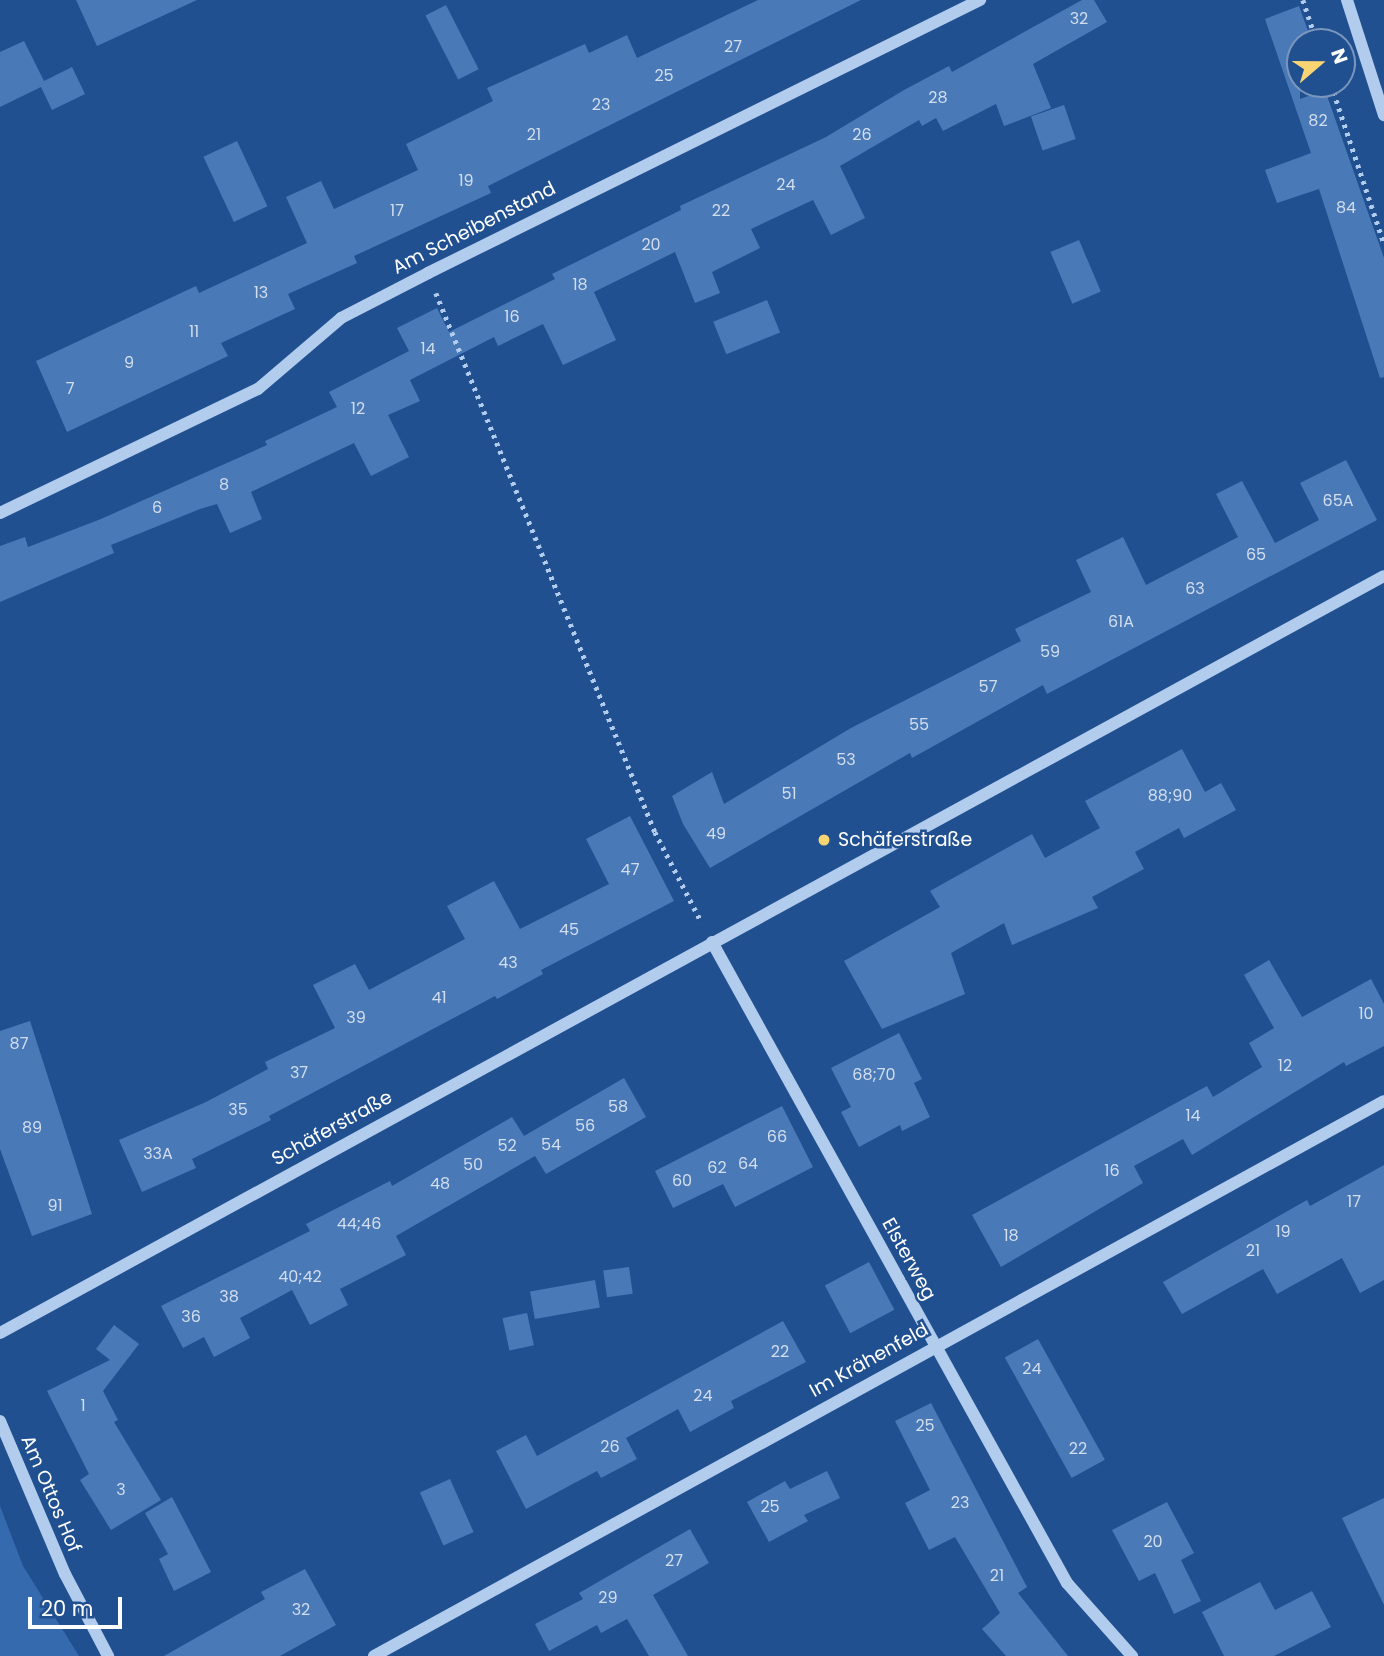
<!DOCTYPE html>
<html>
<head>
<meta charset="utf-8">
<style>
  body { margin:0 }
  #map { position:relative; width:1384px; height:1656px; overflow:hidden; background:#215091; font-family:Poppins,sans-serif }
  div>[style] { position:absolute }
  .green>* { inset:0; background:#356aae }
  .building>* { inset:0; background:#4a79b8; transform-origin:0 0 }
  .path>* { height:4.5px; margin-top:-2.25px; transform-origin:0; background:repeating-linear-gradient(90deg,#b2cced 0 3.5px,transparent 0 8.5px) }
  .minor>* { height:12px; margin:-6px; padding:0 6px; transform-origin:6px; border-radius:6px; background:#b2cced }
  .dots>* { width:19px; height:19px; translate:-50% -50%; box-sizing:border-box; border:4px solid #215091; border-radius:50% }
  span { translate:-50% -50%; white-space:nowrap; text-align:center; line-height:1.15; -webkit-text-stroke:5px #215091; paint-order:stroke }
  .number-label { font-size:16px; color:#d2deed }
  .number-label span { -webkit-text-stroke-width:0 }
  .street-label { font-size:19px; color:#fff }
  .poi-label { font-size:19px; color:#fff }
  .left { translate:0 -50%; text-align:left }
  .north { position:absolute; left:1286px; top:28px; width:70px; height:70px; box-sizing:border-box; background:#215091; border:2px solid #7a96bd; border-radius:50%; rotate:70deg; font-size:19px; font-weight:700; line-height:28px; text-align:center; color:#fff }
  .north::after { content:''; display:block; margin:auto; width:24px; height:32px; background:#f9d473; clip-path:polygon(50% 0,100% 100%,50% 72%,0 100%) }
  .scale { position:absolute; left:28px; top:1597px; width:94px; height:32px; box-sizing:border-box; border:4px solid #fff; border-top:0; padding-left:9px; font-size:21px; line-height:24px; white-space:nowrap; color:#fff; -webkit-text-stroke:5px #215091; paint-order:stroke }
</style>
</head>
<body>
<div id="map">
  <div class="green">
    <i style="clip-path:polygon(0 1506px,23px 1566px,79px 1656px,0 1656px)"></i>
  </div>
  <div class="building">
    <i style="clip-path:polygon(76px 0,197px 0,97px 46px)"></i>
    <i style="clip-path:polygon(758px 0,861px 0,488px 186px,491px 193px,354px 256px,357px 263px,288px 294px,295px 309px,221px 343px,228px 356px,67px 432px,36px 361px,196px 286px,199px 293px,307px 243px,286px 197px,321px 181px,334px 209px,418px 170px,406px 144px,493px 101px,487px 88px,585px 44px,589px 53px,627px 35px,637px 58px)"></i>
    <i style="clip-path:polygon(1082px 0,1094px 0,1107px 22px,1033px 64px,1051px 108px,1004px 126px,996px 104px,943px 131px,936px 118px,922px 126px,919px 120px,840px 166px,865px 218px,831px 235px,813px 200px,751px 229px,760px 248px,712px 272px,720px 293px,695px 303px,675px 252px,594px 292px,616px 340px,563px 365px,543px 324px,498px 346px,494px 337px,410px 380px,420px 401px,388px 415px,409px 457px,371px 476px,354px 443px,251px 492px,262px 519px,230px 533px,217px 504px,200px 509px,111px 545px,114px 553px,0 602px,0 546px,25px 537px,28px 547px,101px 519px,267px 445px,265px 441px,337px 407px,329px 392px,409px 351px,397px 328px,437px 308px,449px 332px,555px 279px,552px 274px,681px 210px,680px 206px,826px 137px,904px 90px,949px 66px,952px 72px)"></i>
    <i style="left:446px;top:5px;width:72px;height:23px;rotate:63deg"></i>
    <i style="clip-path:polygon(1299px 6px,1312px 42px,1300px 42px,1300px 99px,1325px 90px,1384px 258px,1384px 377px,1380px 378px,1319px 189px,1277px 203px,1265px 170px,1311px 153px,1265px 19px)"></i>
    <i style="clip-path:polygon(24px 41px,44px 81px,72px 67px,85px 94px,52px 110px,41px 87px,0 107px,0 52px)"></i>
    <i style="left:1064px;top:105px;width:36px;height:35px;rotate:71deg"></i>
    <i style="left:237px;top:141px;width:72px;height:37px;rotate:65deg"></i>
    <i style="left:1079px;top:240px;width:56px;height:31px;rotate:67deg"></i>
    <i style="left:767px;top:300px;width:35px;height:58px;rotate:68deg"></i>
    <i style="clip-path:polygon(1346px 460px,1377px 520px,1047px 694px,1043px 685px,912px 758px,910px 753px,710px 868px,683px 824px,672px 796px,712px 772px,724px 804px,851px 728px,1021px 641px,1015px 629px,1091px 592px,1076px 560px,1123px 537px,1146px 585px,1238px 537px,1216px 494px,1242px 481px,1275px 543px,1319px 520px,1300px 483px)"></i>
    <i style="clip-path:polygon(1182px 749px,1205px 792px,1221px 783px,1236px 810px,1184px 838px,1179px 828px,1135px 852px,1144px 869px,1092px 897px,1098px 908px,1012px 945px,1004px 923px,951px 953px,965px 994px,882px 1029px,844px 961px,940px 907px,930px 891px,1032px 834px,1045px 858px,1100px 828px,1085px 801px)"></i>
    <i style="clip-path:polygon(630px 816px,674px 901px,541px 970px,543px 974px,497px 999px,495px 996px,269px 1116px,271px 1120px,192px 1159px,196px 1168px,142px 1192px,119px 1140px,206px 1102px,268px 1069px,265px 1062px,335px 1028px,313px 985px,355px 964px,369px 990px,465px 939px,447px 906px,494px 881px,520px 929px,609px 884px,586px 839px)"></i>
    <i style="clip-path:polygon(1269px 960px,1302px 1017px,1371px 979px,1384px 1004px,1384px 1046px,1346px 1066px,1344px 1062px,1192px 1155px,1183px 1139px,1134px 1166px,1143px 1183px,1001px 1267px,972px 1215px,1207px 1086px,1213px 1097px,1262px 1067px,1249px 1043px,1274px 1028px,1244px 975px)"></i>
    <i style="clip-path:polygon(30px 1021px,92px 1214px,32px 1236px,0 1149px,0 1031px)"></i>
    <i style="clip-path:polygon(899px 1033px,922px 1079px,914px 1083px,930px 1117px,902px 1131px,900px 1125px,859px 1147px,841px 1112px,851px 1107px,831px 1068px)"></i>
    <i style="clip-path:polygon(624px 1078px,646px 1117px,546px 1174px,535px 1156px,396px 1236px,406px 1255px,340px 1289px,348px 1305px,310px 1325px,292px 1290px,240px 1318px,250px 1338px,214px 1357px,204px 1337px,183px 1348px,161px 1306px,310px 1231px,306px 1224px,390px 1181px,392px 1186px,512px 1117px,524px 1136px)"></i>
    <i style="clip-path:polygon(782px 1106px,813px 1167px,735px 1207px,723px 1184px,673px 1208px,655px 1171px)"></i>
    <i style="clip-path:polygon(1384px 1165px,1384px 1280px,1360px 1293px,1342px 1258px,1277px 1294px,1263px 1269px,1182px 1314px,1163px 1282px,1307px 1200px,1310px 1206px)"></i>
    <i style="left:869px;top:1262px;width:54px;height:50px;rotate:62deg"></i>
    <i style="left:629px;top:1267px;width:27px;height:26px;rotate:82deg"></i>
    <i style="left:595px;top:1280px;width:28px;height:66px;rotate:80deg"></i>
    <i style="left:527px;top:1313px;width:33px;height:25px;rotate:78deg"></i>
    <i style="clip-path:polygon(783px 1321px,806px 1362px,731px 1401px,734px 1408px,690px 1432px,678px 1409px,626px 1438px,637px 1459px,601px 1478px,597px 1471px,526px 1509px,496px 1451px,526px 1435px,537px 1456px)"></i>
    <i style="clip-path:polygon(114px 1325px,139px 1344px,103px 1391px,118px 1420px,114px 1422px,161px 1500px,111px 1530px,80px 1480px,89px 1474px,47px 1391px,110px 1360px,96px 1349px)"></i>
    <i style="left:1038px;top:1339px;width:138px;height:38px;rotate:61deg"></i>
    <i style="clip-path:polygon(931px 1403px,1027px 1587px,1018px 1593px,1068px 1656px,1006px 1656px,982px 1629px,1000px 1613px,955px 1537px,929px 1550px,905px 1503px,930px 1490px,895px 1421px)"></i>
    <i style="clip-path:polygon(827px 1471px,840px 1498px,804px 1515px,808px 1521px,769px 1542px,747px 1502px,785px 1481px,790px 1489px)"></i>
    <i style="left:450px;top:1479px;width:58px;height:33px;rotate:66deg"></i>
    <i style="clip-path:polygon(172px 1497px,211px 1572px,174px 1591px,159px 1559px,168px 1554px,145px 1513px)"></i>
    <i style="clip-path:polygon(1384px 1498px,1384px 1605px,1342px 1518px)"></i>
    <i style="clip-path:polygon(1167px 1502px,1194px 1553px,1181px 1560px,1201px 1601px,1174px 1614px,1155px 1573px,1139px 1581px,1112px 1530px)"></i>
    <i style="clip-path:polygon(690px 1529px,709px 1563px,653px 1595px,688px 1656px,649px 1656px,627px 1619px,601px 1633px,597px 1625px,549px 1651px,535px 1624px,583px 1599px,579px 1593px)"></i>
    <i style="clip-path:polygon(305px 1569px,336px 1625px,280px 1656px,164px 1656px,265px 1599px,261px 1592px)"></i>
    <i style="clip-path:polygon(1260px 1582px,1275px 1610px,1312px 1591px,1331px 1627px,1274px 1656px,1224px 1656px,1202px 1612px)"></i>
  </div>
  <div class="path">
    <i style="left:1303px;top:0;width:44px;rotate:71.6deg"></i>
    <i style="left:1331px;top:84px;width:168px;rotate:71.6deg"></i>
    <i style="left:436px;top:293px;width:582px;rotate:67.89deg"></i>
    <i style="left:655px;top:832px;width:102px;rotate:62.7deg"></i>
  </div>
  <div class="minor">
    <i style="left:1347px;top:0;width:121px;rotate:72.2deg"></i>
    <i style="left:0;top:513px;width:286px;rotate:-25.7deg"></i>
    <i style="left:258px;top:389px;width:109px;rotate:-40.5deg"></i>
    <i style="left:341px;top:318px;width:98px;rotate:-27.3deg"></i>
    <i style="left:428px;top:273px;width:616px;rotate:-26.32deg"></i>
    <i style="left:712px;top:942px;width:733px;rotate:61.02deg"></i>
    <i style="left:1067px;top:1583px;width:98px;rotate:48.3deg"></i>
    <i style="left:0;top:1333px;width:1577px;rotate:-28.68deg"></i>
    <i style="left:0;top:1421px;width:166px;rotate:67deg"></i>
    <i style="left:65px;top:1574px;width:93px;rotate:62.3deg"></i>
    <i style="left:374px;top:1656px;width:1152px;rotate:-28.79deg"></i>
  </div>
  <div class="dots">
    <i style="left:824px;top:840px;background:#f9d473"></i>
  </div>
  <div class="number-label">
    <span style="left:1079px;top:19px">32</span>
    <span style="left:733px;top:47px">27</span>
    <span style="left:664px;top:76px">25</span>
    <span style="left:938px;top:98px">28</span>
    <span style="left:601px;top:105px">23</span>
    <span style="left:1318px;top:121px">82</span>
    <span style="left:534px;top:135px">21</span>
    <span style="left:862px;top:135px">26</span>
    <span style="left:466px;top:181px">19</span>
    <span style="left:786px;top:185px">24</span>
    <span style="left:1346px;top:208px">84</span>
    <span style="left:397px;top:211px">17</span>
    <span style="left:721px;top:211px">22</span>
    <span style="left:651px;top:245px">20</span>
    <span style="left:580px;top:285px">18</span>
    <span style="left:261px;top:293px">13</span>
    <span style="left:512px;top:317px">16</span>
    <span style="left:194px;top:332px">11</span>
    <span style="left:428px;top:349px">14</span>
    <span style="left:129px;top:363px">9</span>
    <span style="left:70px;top:389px">7</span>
    <span style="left:358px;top:409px">12</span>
    <span style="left:224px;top:485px">8</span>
    <span style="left:1338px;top:501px">65A</span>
    <span style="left:157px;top:508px">6</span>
    <span style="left:1256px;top:555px">65</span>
    <span style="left:1195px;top:589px">63</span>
    <span style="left:1121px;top:622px">61A</span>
    <span style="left:1050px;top:652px">59</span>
    <span style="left:988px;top:687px">57</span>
    <span style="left:919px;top:725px">55</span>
    <span style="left:846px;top:760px">53</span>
    <span style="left:789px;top:794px">51</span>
    <span style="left:1170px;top:796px">88;90</span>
    <span style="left:716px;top:834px">49</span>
    <span style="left:630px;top:870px">47</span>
    <span style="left:569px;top:930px">45</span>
    <span style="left:508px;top:963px">43</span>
    <span style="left:439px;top:998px">41</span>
    <span style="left:1366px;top:1014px">10</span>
    <span style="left:356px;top:1018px">39</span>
    <span style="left:19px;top:1044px">87</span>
    <span style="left:1285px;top:1066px">12</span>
    <span style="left:299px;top:1073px">37</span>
    <span style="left:874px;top:1075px">68;70</span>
    <span style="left:618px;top:1107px">58</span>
    <span style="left:238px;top:1110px">35</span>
    <span style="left:1193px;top:1116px">14</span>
    <span style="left:585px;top:1126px">56</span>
    <span style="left:32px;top:1128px">89</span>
    <span style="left:777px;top:1137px">66</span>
    <span style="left:551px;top:1145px">54</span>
    <span style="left:507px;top:1146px">52</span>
    <span style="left:158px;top:1154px">33A</span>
    <span style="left:748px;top:1164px">64</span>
    <span style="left:473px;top:1165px">50</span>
    <span style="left:717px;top:1168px">62</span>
    <span style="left:1112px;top:1171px">16</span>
    <span style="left:682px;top:1181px">60</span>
    <span style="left:440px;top:1184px">48</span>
    <span style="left:1354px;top:1202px">17</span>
    <span style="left:55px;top:1206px">91</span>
    <span style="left:359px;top:1224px">44;46</span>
    <span style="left:1283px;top:1232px">19</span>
    <span style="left:1011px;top:1236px">18</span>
    <span style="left:1253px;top:1251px">21</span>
    <span style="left:300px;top:1277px">40;42</span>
    <span style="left:229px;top:1297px">38</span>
    <span style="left:191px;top:1317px">36</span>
    <span style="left:780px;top:1352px">22</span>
    <span style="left:1032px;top:1369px">24</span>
    <span style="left:703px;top:1396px">24</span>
    <span style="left:83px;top:1406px">1</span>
    <span style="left:925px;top:1426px">25</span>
    <span style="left:610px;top:1447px">26</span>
    <span style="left:1078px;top:1449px">22</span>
    <span style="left:121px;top:1490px">3</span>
    <span style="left:960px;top:1503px">23</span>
    <span style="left:770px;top:1507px">25</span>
    <span style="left:1153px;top:1542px">20</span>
    <span style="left:674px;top:1561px">27</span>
    <span style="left:997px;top:1576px">21</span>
    <span style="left:608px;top:1598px">29</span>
    <span style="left:301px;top:1610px">32</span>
  </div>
  <div class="street-label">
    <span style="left:474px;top:228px;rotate:-27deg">Am Scheibenstand</span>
    <span style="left:332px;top:1128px;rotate:-29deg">Schäferstraße</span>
    <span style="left:909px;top:1259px;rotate:61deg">Elsterweg</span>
    <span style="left:869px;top:1360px;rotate:-29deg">Im Krähenfeld</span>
    <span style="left:51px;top:1494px;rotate:67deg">Am Ottos Hof</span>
  </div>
  <div class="poi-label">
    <span class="left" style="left:838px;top:840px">Schäferstraße</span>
  </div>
  <div class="north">N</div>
  <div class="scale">20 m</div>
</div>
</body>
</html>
